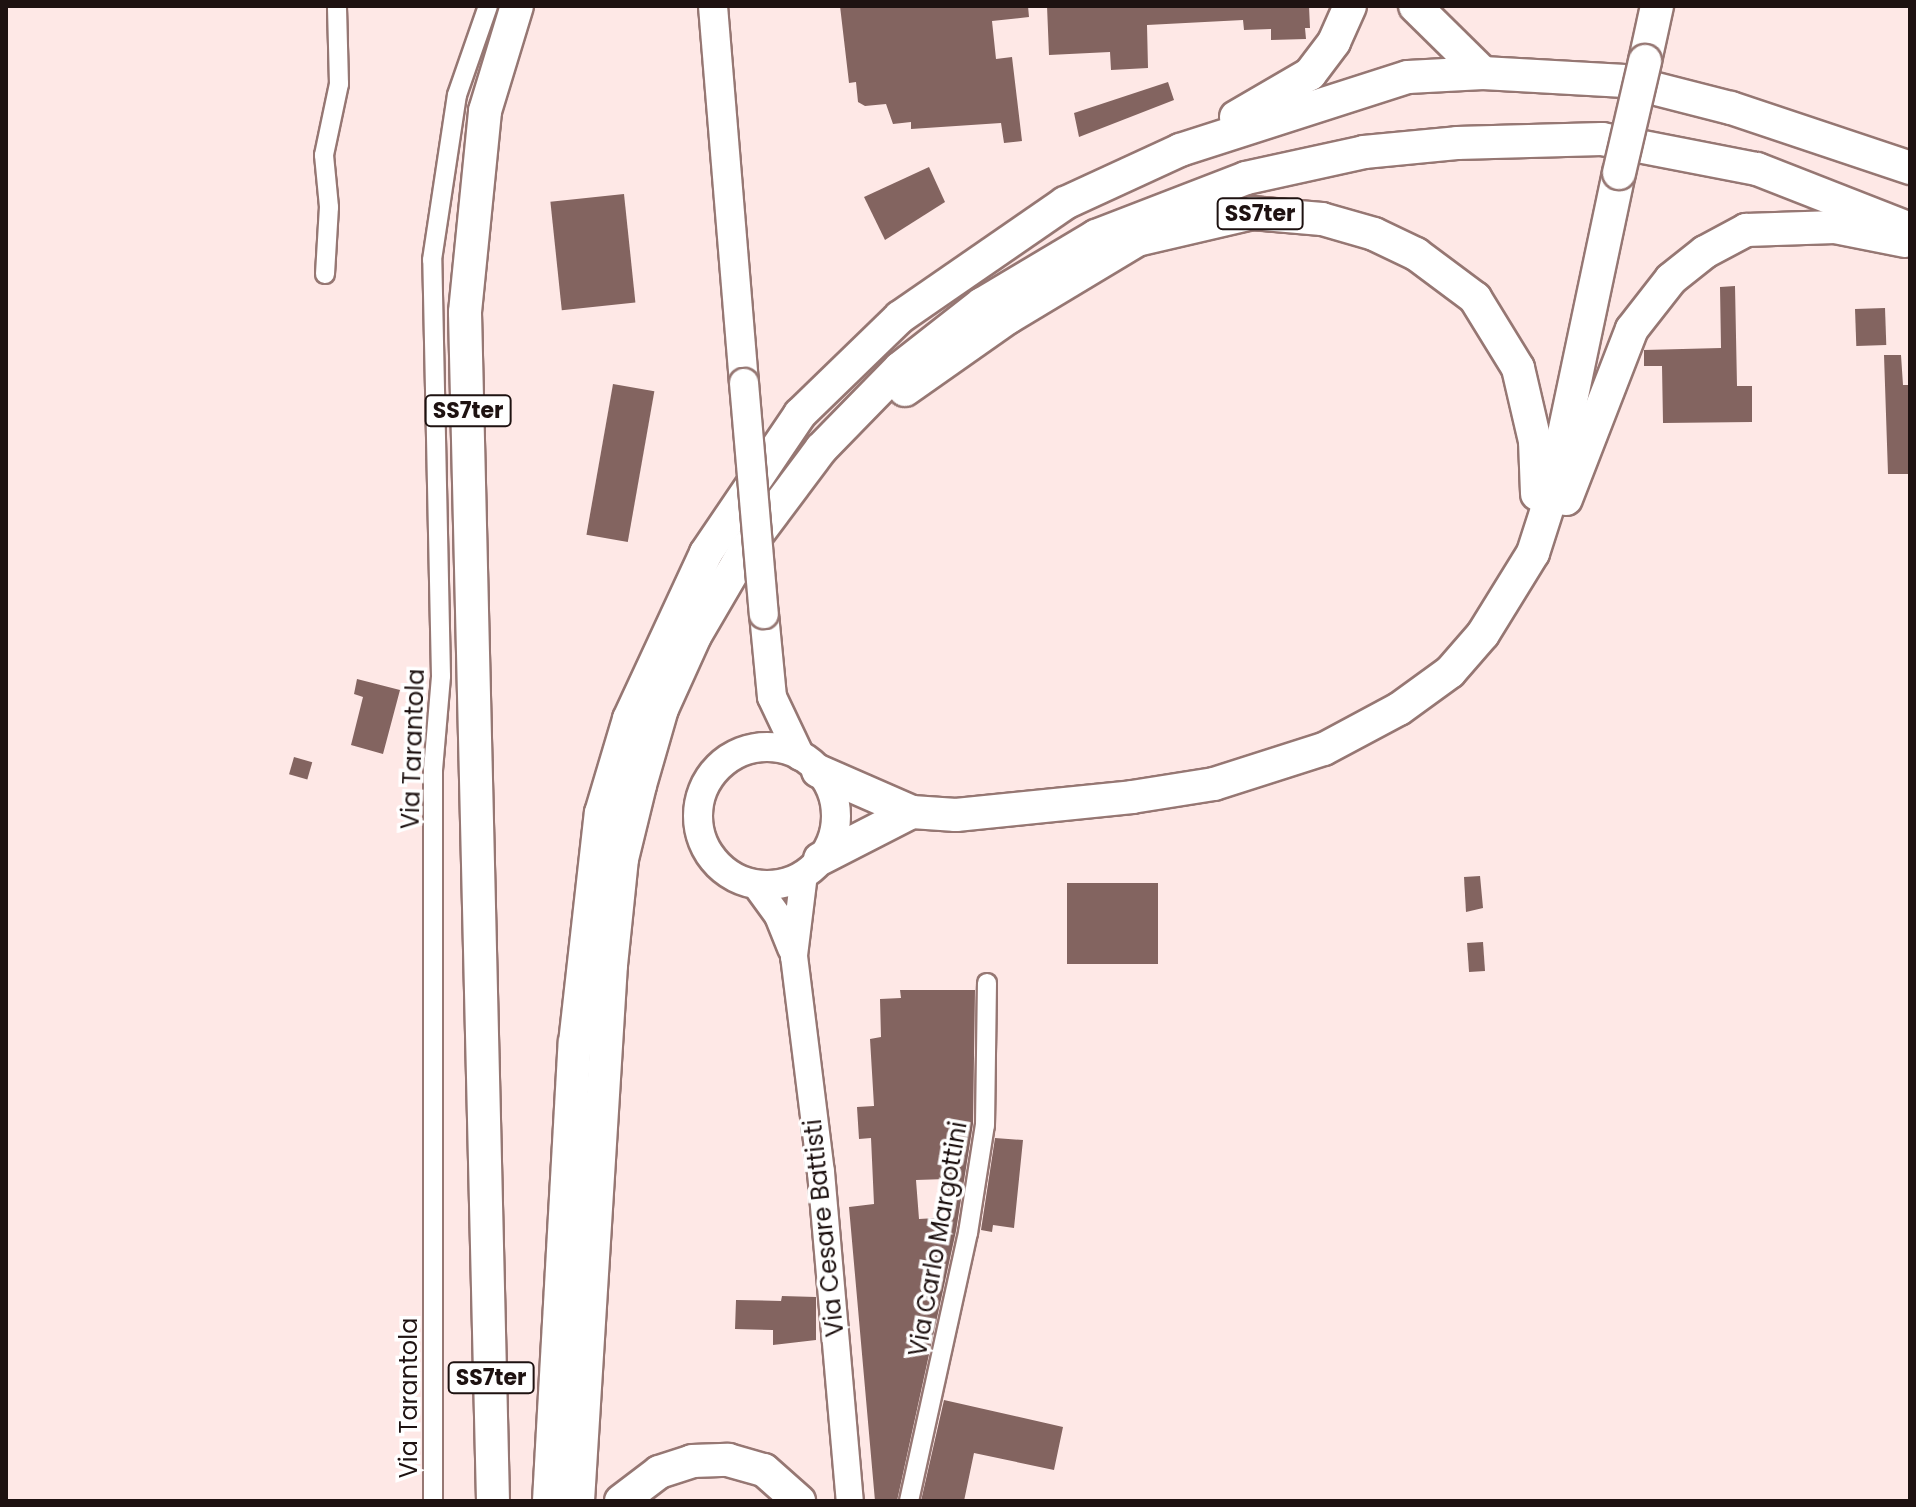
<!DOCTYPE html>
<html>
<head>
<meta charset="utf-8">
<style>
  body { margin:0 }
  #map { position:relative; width:1916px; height:1507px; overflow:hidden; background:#fee8e6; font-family:Poppins,sans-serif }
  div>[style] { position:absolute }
  .building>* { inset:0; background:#836460; transform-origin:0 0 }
  .roads { filter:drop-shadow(2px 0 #967773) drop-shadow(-2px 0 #967773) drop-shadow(0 2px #967773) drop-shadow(0 -2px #967773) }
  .street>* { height:18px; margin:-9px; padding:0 9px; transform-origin:9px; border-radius:9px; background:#fff }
  .secondary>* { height:26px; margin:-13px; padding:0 13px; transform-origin:13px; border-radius:13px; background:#fff }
  .primary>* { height:28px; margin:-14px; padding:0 14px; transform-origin:14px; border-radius:14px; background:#fff }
  .primary>.ring { margin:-14px; padding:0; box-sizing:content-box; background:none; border:28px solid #fff; border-radius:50% }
  .highway>* { height:32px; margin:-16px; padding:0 16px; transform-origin:16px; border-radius:16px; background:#fff }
  .bridges { filter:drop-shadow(2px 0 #967773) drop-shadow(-2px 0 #967773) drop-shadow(0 2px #967773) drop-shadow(0 -2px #967773) }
  .primary-bridge>* { height:28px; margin:-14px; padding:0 14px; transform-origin:14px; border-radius:14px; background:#fff }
  .highway-bridge>* { height:32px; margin:-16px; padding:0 16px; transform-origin:16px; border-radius:16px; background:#fff }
  span { translate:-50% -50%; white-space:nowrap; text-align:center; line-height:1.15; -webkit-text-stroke:7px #fff; paint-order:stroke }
  .shield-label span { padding:2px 6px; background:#fff; border:2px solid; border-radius:6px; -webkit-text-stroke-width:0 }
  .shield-label { font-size:22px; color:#1e1211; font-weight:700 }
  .street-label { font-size:24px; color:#1e1211 }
  .frame { position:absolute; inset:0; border:8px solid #1e1211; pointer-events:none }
</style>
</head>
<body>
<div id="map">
  <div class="building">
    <i style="clip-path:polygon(840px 6px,1028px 6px,1029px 17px,992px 21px,996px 59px,1012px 57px,1022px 141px,1004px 143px,1001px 123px,911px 129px,911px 122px,893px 124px,886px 104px,865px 106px,858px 102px,856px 82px,849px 83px)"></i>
    <i style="clip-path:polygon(1047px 6px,1309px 6px,1310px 28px,1305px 28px,1306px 39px,1271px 40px,1271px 29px,1244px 30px,1243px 20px,1147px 25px,1148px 68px,1111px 70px,1110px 52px,1049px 55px)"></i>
    <i style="clip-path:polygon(1168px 82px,1174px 100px,1079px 137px,1074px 113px)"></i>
    <i style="clip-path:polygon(929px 167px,945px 202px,885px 240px,864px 197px)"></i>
    <i style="left:624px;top:194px;width:109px;height:74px;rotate:84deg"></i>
    <i style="clip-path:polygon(1735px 286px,1737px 386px,1752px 386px,1752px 422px,1663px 423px,1662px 366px,1644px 366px,1644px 350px,1721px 348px,1720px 287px)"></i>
    <i style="left:1885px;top:308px;width:37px;height:30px;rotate:88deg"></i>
    <i style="clip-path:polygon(1884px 355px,1901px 355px,1903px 385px,1910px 385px,1910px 474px,1888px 474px)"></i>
    <i style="left:613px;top:384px;width:42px;height:153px;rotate:10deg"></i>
    <i style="clip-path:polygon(357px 679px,400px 690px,383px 754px,351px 745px,363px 697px,354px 694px)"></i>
    <i style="left:294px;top:757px;width:19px;height:18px;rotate:16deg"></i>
    <i style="clip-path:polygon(1480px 876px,1483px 908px,1466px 912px,1464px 877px)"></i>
    <i style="left:1067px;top:883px;width:91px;height:81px"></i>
    <i style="left:1483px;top:942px;width:29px;height:16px;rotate:86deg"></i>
    <i style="clip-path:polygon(evenodd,900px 990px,975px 990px,973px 1124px,956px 1231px,897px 1501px,875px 1501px,849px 1207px,874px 1204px,871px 1138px,859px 1139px,857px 1107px,874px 1106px,870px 1039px,881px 1037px,880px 999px,901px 998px,900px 990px,946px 1179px,953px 1217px,919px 1219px,916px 1180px,946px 1179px)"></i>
    <i style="clip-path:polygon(995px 1138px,1023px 1140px,1014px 1228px,993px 1225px,992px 1232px,981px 1230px)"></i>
    <i style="clip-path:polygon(782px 1296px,816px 1297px,816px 1340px,773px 1345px,773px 1330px,735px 1329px,736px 1300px,781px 1301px)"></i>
    <i style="clip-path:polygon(944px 1400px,1063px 1427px,1054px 1470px,974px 1453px,964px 1501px,921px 1501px)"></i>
  </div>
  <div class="roads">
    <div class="street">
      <i style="left:325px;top:274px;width:67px;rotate:-86.6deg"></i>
      <i style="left:329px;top:207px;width:52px;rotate:-95.5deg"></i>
      <i style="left:324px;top:155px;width:73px;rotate:-78.1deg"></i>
      <i style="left:339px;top:84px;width:78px;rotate:-91.5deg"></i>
      <i style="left:433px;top:1501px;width:731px;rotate:-90deg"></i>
      <i style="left:433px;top:770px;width:94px;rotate:-85.1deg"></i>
      <i style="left:441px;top:676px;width:416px;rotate:-91.2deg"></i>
      <i style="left:432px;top:260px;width:167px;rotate:-81.4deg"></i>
      <i style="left:457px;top:95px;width:94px;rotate:-70.8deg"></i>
      <i style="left:909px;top:1501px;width:274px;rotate:-77.6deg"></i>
      <i style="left:968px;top:1233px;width:109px;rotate:-81.1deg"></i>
      <i style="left:985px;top:1125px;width:142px;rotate:-89.2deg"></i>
    </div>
    <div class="secondary">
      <i style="left:804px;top:874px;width:83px;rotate:97deg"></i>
      <i style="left:794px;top:956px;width:218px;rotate:82.9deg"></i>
      <i style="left:821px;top:1172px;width:330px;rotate:85deg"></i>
      <i style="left:755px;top:884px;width:39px;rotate:54deg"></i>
      <i style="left:778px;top:916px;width:35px;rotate:68deg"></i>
    </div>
    <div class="primary">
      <i style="left:713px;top:6px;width:378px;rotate:85.3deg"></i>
      <i style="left:764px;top:614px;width:83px;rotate:84.5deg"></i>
      <i style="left:772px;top:697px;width:65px;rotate:64.6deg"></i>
      <i class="ring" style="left:698px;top:747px;width:110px;height:110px"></i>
    </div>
    <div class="highway">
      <i style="left:1415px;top:6px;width:95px;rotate:44.6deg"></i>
      <i style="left:1645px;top:61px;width:56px;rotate:-77.7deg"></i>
      <i style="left:1236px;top:117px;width:86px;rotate:-30.2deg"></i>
      <i style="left:1310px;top:74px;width:40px;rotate:-53deg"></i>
      <i style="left:1334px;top:42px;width:39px;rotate:-66deg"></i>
      <i style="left:905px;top:390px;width:127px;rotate:-35.1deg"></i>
      <i style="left:1009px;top:317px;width:149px;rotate:-31deg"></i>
      <i style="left:1137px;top:240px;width:118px;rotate:-13.2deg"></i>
      <i style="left:1252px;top:213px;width:70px;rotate:4.9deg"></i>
      <i style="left:1322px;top:219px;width:54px;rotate:16.1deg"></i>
      <i style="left:1374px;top:234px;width:47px;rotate:25.5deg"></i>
      <i style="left:1416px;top:254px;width:74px;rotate:36.7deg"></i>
      <i style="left:1475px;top:298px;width:82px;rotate:58.4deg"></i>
      <i style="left:1518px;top:368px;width:75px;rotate:76.9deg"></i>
      <i style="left:1535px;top:441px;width:53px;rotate:87.8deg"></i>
      <i style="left:1566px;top:499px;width:182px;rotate:-68.8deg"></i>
      <i style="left:1632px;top:329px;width:63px;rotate:-52deg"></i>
      <i style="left:1671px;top:279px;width:43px;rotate:-38.5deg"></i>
      <i style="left:1705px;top:252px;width:47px;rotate:-28.2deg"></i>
      <i style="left:1746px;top:230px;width:89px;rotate:-1.9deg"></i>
      <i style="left:1835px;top:227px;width:72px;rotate:11.2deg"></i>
      <i style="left:818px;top:771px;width:103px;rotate:23.6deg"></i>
      <i style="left:912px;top:812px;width:44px;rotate:3.9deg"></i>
      <i style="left:956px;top:815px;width:177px;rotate:-5.8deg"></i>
      <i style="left:1132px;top:797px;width:83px;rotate:-9deg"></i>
      <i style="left:1214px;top:784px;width:115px;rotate:-17.7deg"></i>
      <i style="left:1324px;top:749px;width:85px;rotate:-28.1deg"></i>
      <i style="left:1399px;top:709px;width:63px;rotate:-36deg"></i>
      <i style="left:1450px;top:672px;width:50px;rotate:-49deg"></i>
      <i style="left:1483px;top:634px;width:95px;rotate:-58.3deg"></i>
      <i style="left:1533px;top:553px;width:56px;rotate:-72.2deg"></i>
      <i style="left:1550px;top:500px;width:334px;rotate:-78.1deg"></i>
      <i style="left:820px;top:859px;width:103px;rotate:-27.1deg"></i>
      <i style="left:493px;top:1501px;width:1189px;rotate:-91.35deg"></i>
      <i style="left:465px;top:312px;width:202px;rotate:-84.3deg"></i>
      <i style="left:485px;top:111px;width:110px;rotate:-73.1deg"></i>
      <i style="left:549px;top:1501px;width:459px;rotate:-86.8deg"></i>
      <i style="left:575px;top:1043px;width:231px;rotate:-83.6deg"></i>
      <i style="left:601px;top:813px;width:98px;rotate:-73.4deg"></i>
      <i style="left:629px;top:719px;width:183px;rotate:-65.1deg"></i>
      <i style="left:706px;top:553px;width:168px;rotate:-55.9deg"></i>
      <i style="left:800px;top:414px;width:139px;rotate:-44.1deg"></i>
      <i style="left:900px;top:317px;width:201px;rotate:-34.6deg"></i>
      <i style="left:1065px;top:203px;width:127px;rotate:-24.7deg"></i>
      <i style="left:1180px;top:150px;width:239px;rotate:-17.8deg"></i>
      <i style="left:1408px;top:77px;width:75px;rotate:-3.1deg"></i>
      <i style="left:1483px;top:73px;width:142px;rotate:3.2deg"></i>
      <i style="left:1625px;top:81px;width:109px;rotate:14.3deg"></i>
      <i style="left:1731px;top:108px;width:189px;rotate:18.5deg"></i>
      <i style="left:578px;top:1501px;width:537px;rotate:-86.48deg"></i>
      <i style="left:611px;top:965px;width:107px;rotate:-84.1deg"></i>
      <i style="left:622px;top:859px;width:76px;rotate:-76.3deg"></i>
      <i style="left:640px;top:785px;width:79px;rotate:-73.9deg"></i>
      <i style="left:662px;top:709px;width:80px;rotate:-65.7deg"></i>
      <i style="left:695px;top:636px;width:97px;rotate:-59.7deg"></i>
      <i style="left:744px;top:552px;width:129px;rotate:-53.2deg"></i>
      <i style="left:821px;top:449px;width:113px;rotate:-45.7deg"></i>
      <i style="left:900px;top:368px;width:104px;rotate:-38deg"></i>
      <i style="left:982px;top:304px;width:133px;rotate:-30.8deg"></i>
      <i style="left:1096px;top:236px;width:161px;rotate:-21.1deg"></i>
      <i style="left:1246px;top:178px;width:121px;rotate:-12.4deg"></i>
      <i style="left:1364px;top:152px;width:93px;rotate:-5.5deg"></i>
      <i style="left:1457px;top:143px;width:145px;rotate:-1.6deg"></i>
      <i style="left:1602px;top:139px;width:158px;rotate:11deg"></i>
      <i style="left:1757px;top:169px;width:164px;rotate:21.4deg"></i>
      <i style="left:621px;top:1501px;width:48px;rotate:-37.3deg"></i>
      <i style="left:659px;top:1472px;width:35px;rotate:-18deg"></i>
      <i style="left:692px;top:1461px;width:36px;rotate:-2deg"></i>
      <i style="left:728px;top:1460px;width:37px;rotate:16deg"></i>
      <i style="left:764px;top:1470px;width:47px;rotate:41.5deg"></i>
    </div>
  </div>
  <div class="bridges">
    <div class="primary-bridge">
      <i style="left:744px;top:383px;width:232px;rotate:85.1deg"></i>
    </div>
    <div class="highway-bridge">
      <i style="left:1619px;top:173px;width:115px;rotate:-76.9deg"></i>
    </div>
  </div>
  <div class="shield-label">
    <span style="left:1260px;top:214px">SS7ter</span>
    <span style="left:468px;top:411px">SS7ter</span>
    <span style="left:491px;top:1378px">SS7ter</span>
  </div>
  <div class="street-label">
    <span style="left:413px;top:749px;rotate:-88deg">Via Tarantola</span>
    <span style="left:824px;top:1228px;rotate:-96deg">Via Cesare Battisti</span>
    <span style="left:938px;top:1239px;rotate:-80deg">Via Carlo Margottini</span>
    <span style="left:409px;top:1398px;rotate:-90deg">Via Tarantola</span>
  </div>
  <div class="frame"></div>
</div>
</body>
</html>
